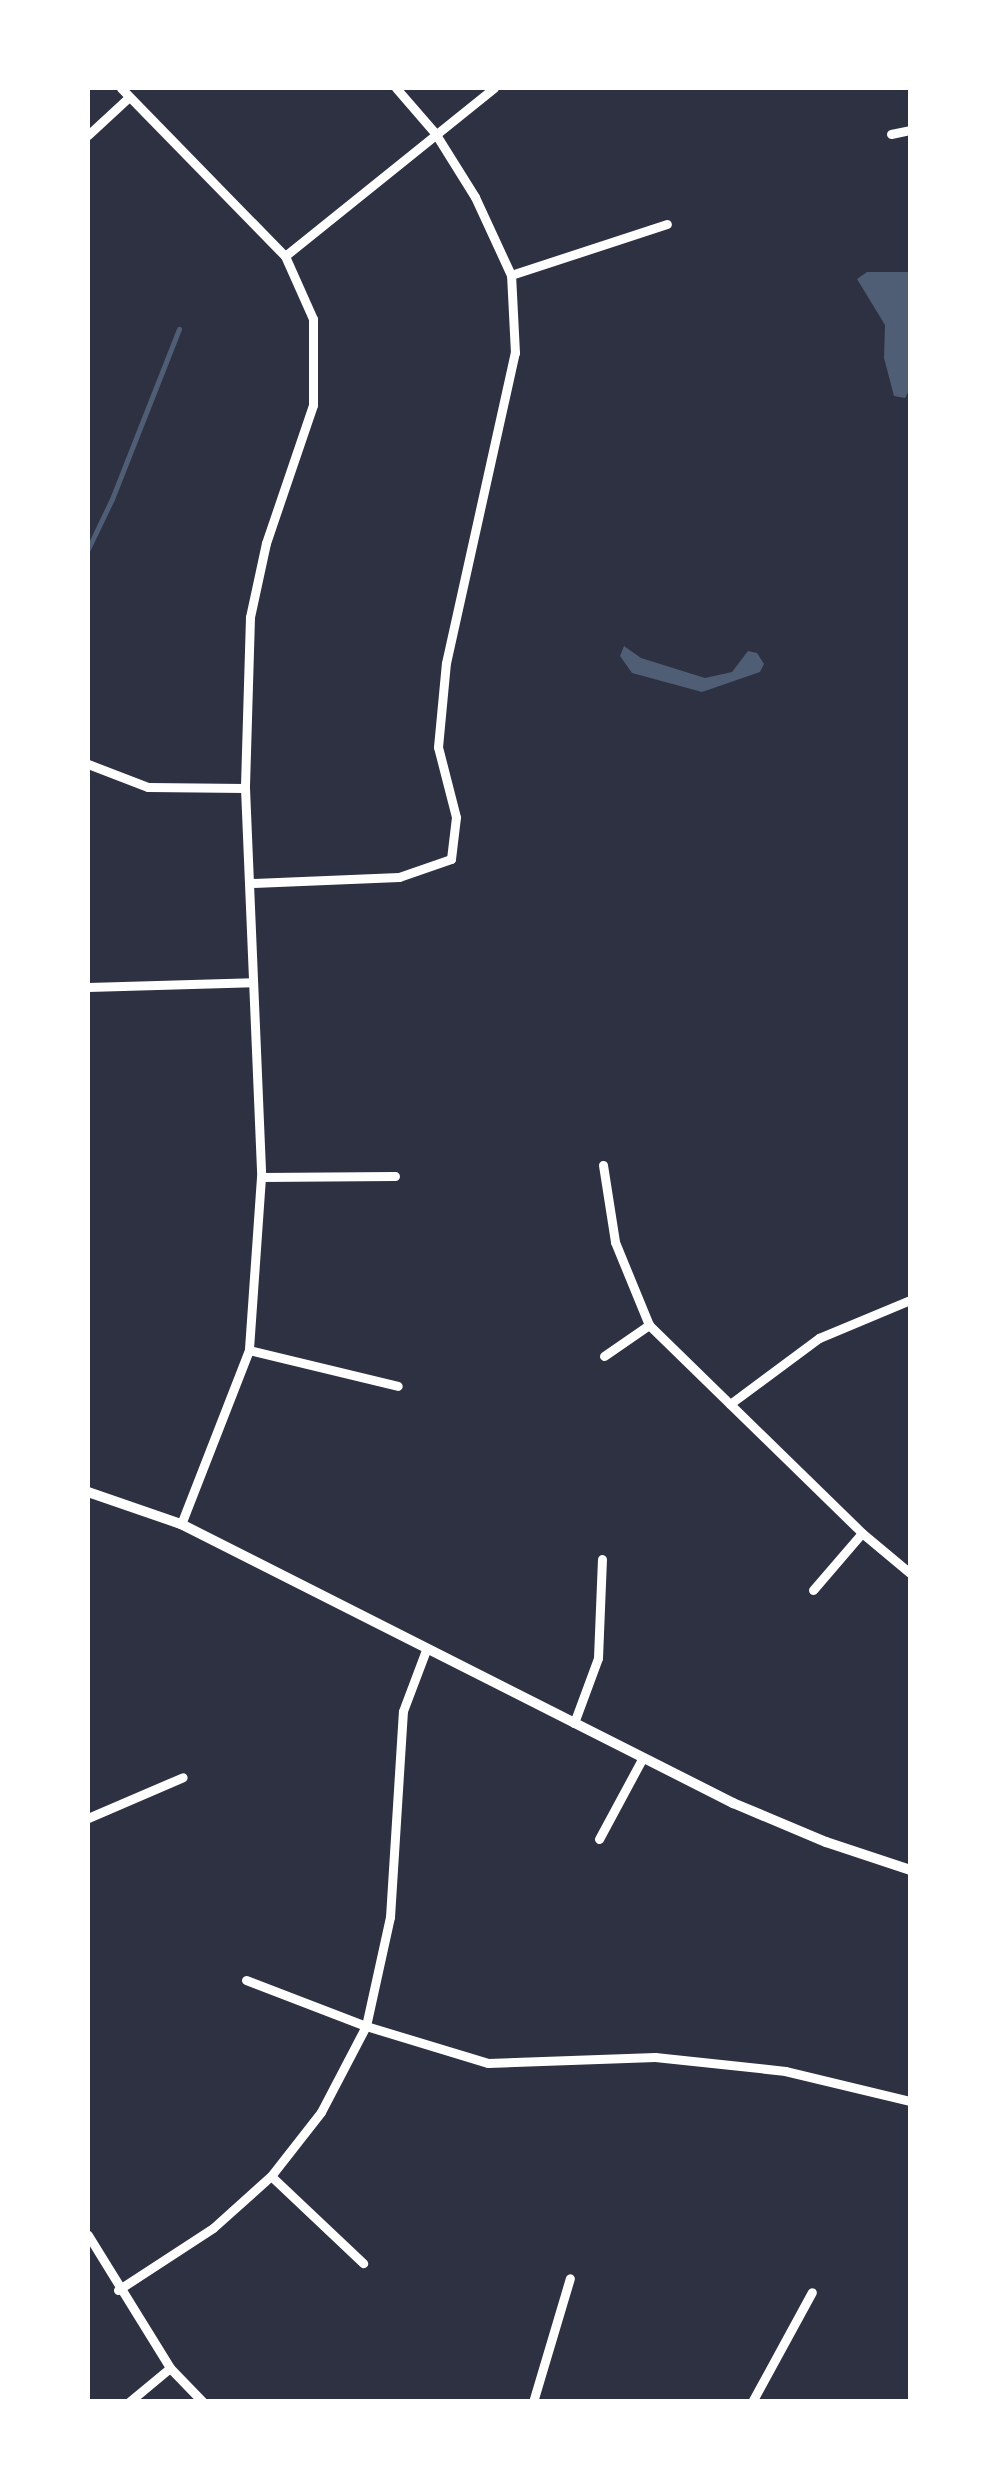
<!DOCTYPE html>
<html>
<head>
<meta charset="utf-8">
<style>
  body { margin:0 }
  #map { position:relative; width:998px; height:2489px; overflow:hidden; background:#2d3142; font-family:Commissioner,sans-serif }
  div>[style] { position:absolute }
  .water>* { inset:0; background:#4f5d75 }
  .stream>* { height:5px; margin:-2.5px; padding:0 2.5px; transform-origin:2.5px; border-radius:2.5px; background:#4f5d75 }
  .minor>* { height:9px; margin:-4.5px; padding:0 4.5px; transform-origin:4.5px; border-radius:4.5px; background:#fff }
  .tertiary>* { height:10px; margin:-5px; padding:0 5px; transform-origin:5px; border-radius:5px; background:#fff }
  span { translate:-50% -50%; white-space:nowrap; text-align:center; line-height:1.15; -webkit-text-stroke:8px #fff; paint-order:stroke }
  .frame { position:absolute; inset:0; border:90px solid #fff; pointer-events:none }
</style>
</head>
<body>
<div id="map">
  <div class="water">
    <i style="clip-path:polygon(867px 272px,910px 272px,910px 389px,905px 398px,894px 396px,884px 358px,885px 325px,857px 279px)"></i>
    <i style="clip-path:polygon(624px 646px,641px 658px,705px 678px,732px 672px,748px 651px,757px 653px,764px 664px,760px 672px,702px 692px,632px 673px,620px 656px)"></i>
  </div>
  <div class="stream">
    <i style="left:88px;top:549px;width:55px;rotate:-64.4deg"></i>
    <i style="left:112px;top:499px;width:183px;rotate:-68.5deg"></i>
  </div>
  <div class="minor">
    <i style="left:121px;top:88px;width:235px;rotate:45.7deg"></i>
    <i style="left:285px;top:256px;width:69px;rotate:66deg"></i>
    <i style="left:313px;top:319px;width:86px;rotate:90deg"></i>
    <i style="left:313px;top:405px;width:146px;rotate:108.8deg"></i>
    <i style="left:266px;top:543px;width:76px;rotate:102.2deg"></i>
    <i style="left:250px;top:617px;width:171px;rotate:91.7deg"></i>
    <i style="left:245px;top:788px;width:389px;rotate:87.6deg"></i>
    <i style="left:261px;top:1177px;width:173px;rotate:94deg"></i>
    <i style="left:249px;top:1350px;width:187px;rotate:111.3deg"></i>
    <i style="left:891px;top:134px;width:19px;rotate:-12deg"></i>
    <i style="left:88px;top:135px;width:56px;rotate:-42.8deg"></i>
    <i style="left:285px;top:256px;width:268px;rotate:-38.8deg"></i>
    <i style="left:511px;top:275px;width:164px;rotate:-18.1deg"></i>
    <i style="left:88px;top:764px;width:64px;rotate:21deg"></i>
    <i style="left:148px;top:787px;width:97px;rotate:0.6deg"></i>
    <i style="left:252px;top:883px;width:147px;rotate:-2.3deg"></i>
    <i style="left:399px;top:877px;width:55px;rotate:-19.1deg"></i>
    <i style="left:451px;top:859px;width:42px;rotate:-83.2deg"></i>
    <i style="left:456px;top:817px;width:72px;rotate:-104.4deg"></i>
    <i style="left:438px;top:747px;width:84px;rotate:-84.6deg"></i>
    <i style="left:446px;top:663px;width:318px;rotate:-77.5deg"></i>
    <i style="left:515px;top:353px;width:78px;rotate:-92.9deg"></i>
    <i style="left:511px;top:275px;width:86px;rotate:-114.8deg"></i>
    <i style="left:475px;top:197px;width:75px;rotate:-122deg"></i>
    <i style="left:435px;top:133px;width:60px;rotate:-130.9deg"></i>
    <i style="left:88px;top:987px;width:164px;rotate:-1.7deg"></i>
    <i style="left:603px;top:1165px;width:78px;rotate:81.1deg"></i>
    <i style="left:615px;top:1242px;width:90px;rotate:67.7deg"></i>
    <i style="left:649px;top:1325px;width:298px;rotate:44.3deg"></i>
    <i style="left:862px;top:1533px;width:62px;rotate:39.8deg"></i>
    <i style="left:261px;top:1177px;width:134px;rotate:-0.4deg"></i>
    <i style="left:249px;top:1350px;width:153px;rotate:13.6deg"></i>
    <i style="left:604px;top:1356px;width:55px;rotate:-34.6deg"></i>
    <i style="left:730px;top:1404px;width:111px;rotate:-36.6deg"></i>
    <i style="left:819px;top:1338px;width:99px;rotate:-22.7deg"></i>
    <i style="left:813px;top:1590px;width:75px;rotate:-49.3deg"></i>
    <i style="left:574px;top:1723px;width:69px;rotate:-69.7deg"></i>
    <i style="left:598px;top:1658px;width:99px;rotate:-87.7deg"></i>
    <i style="left:88px;top:1818px;width:103px;rotate:-23.3deg"></i>
    <i style="left:599px;top:1839px;width:91px;rotate:-61.7deg"></i>
    <i style="left:246px;top:1980px;width:129px;rotate:21deg"></i>
    <i style="left:366px;top:2026px;width:127px;rotate:16.9deg"></i>
    <i style="left:488px;top:2063px;width:167px;rotate:-2.1deg"></i>
    <i style="left:655px;top:2057px;width:131px;rotate:6.1deg"></i>
    <i style="left:785px;top:2071px;width:129px;rotate:13.5deg"></i>
    <i style="left:271px;top:2176px;width:127px;rotate:43.4deg"></i>
    <i style="left:88px;top:2235px;width:156px;rotate:58.3deg"></i>
    <i style="left:170px;top:2368px;width:47px;rotate:45.9deg"></i>
    <i style="left:118px;top:2290px;width:113px;rotate:-33.1deg"></i>
    <i style="left:213px;top:2228px;width:78px;rotate:-41.9deg"></i>
    <i style="left:271px;top:2176px;width:81px;rotate:-52deg"></i>
    <i style="left:321px;top:2112px;width:97px;rotate:-62.4deg"></i>
    <i style="left:366px;top:2026px;width:112px;rotate:-77.6deg"></i>
    <i style="left:390px;top:1917px;width:206px;rotate:-86.4deg"></i>
    <i style="left:403px;top:1711px;width:65px;rotate:-69.3deg"></i>
    <i style="left:129px;top:2402px;width:53px;rotate:-39.7deg"></i>
    <i style="left:533px;top:2402px;width:129px;rotate:-73.4deg"></i>
    <i style="left:752px;top:2402px;width:125px;rotate:-61.4deg"></i>
  </div>
  <div class="tertiary">
    <i style="left:88px;top:1492px;width:98px;rotate:19deg"></i>
    <i style="left:181px;top:1524px;width:619px;rotate:26.81deg"></i>
    <i style="left:733px;top:1803px;width:101px;rotate:22.8deg"></i>
    <i style="left:826px;top:1842px;width:89px;rotate:18.4deg"></i>
  </div>
  <div class="frame"></div>
</div>
</body>
</html>
